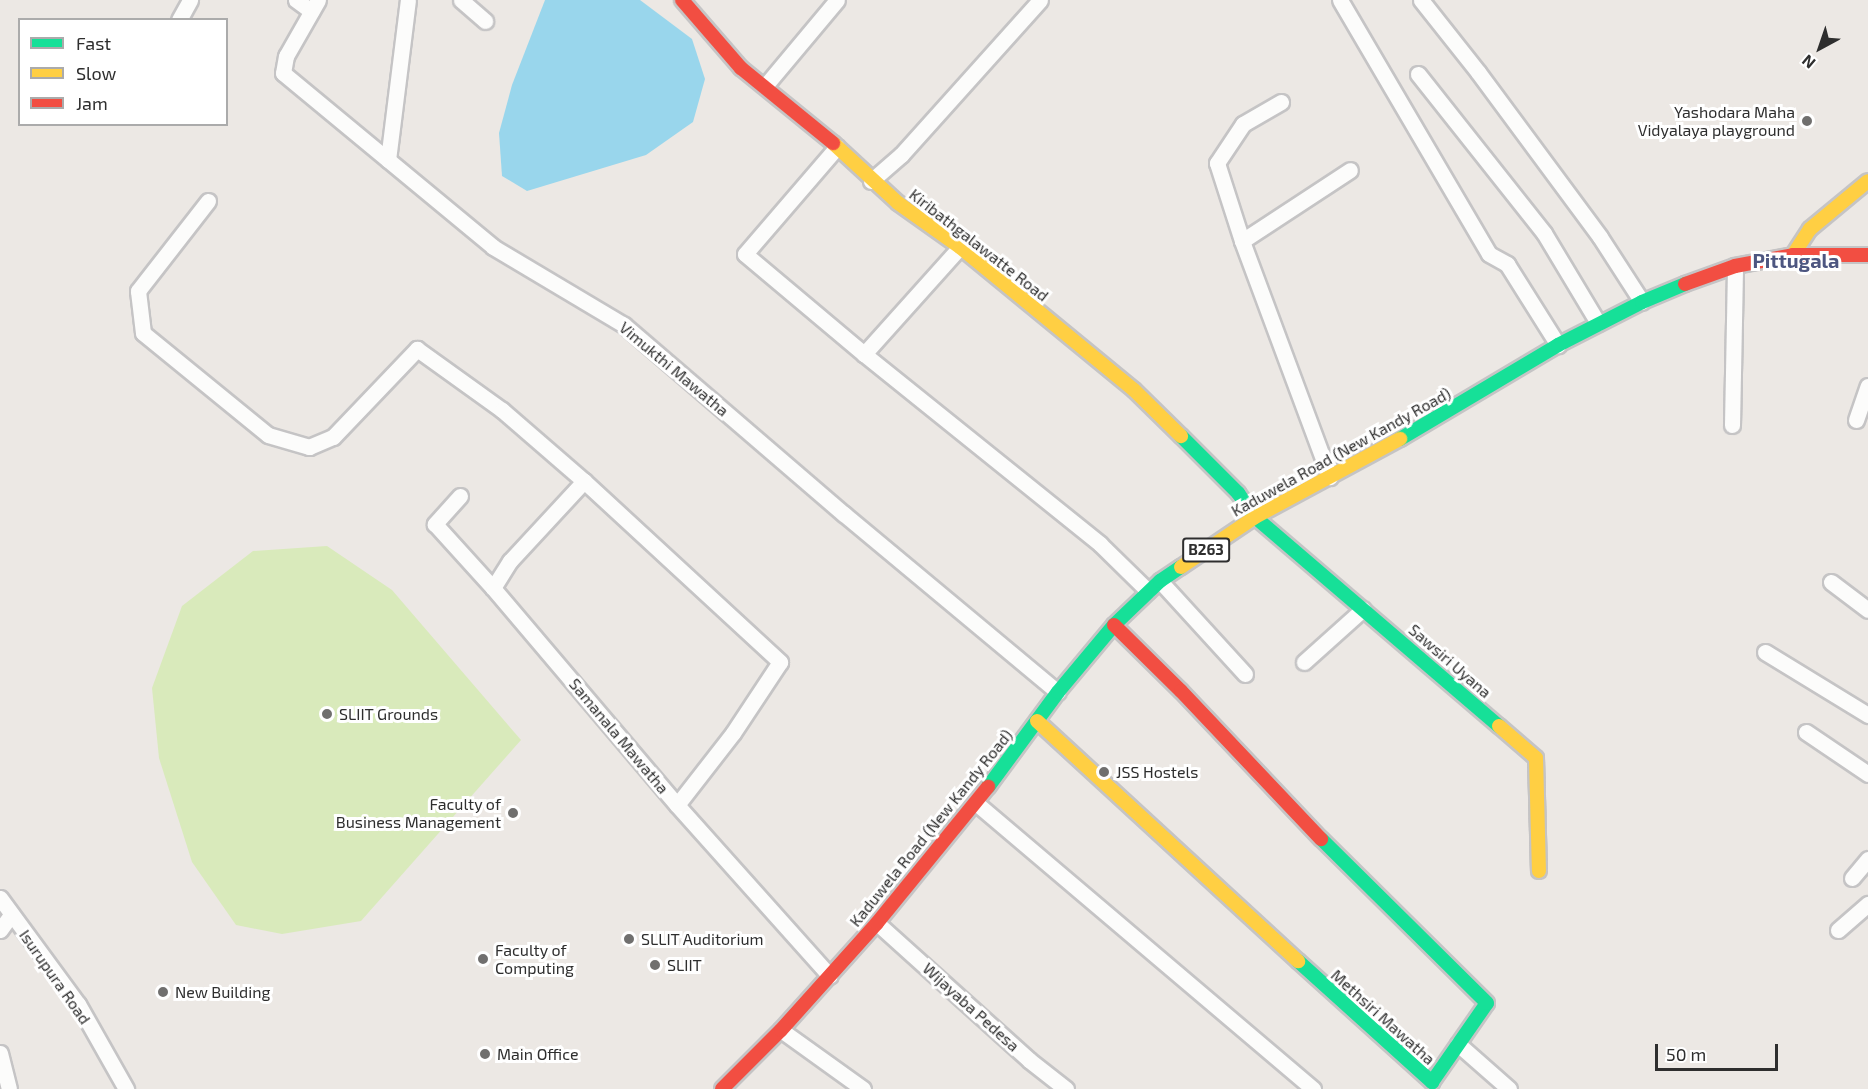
<!DOCTYPE html>
<html>
<head>
<meta charset="utf-8">
<style>
  body { margin:0 }
  #map { position:relative; width:1868px; height:1089px; overflow:hidden; background:#ece8e4; font-family:"Exo 2",sans-serif }
  div>[style] { position:absolute }
  .pitch>* { inset:0; background:#d9eabb }
  .water>* { inset:0; background:#99d6ec }
  .roads { filter:drop-shadow(2px 0 #c5c4c5) drop-shadow(-2px 0 #c5c4c5) drop-shadow(0 2px #c5c4c5) drop-shadow(0 -2px #c5c4c5) }
  .street>* { height:15px; margin:-7.5px; padding:0 7.5px; transform-origin:7.5px; border-radius:7.5px; background:#fcfcfb }
  .fast>* { height:14px; margin:-7px; padding:0 7px; transform-origin:7px; border-radius:7px; background:#16e098 }
  .slow>* { height:14px; margin:-7px; padding:0 7px; transform-origin:7px; border-radius:7px; background:#ffcf43 }
  .jam>* { height:14px; margin:-7px; padding:0 7px; transform-origin:7px; border-radius:7px; background:#f24e42 }
  .dots>* { width:16px; height:16px; translate:-50% -50%; box-sizing:border-box; border:3px solid #fff; border-radius:50% }
  span { translate:-50% -50%; white-space:nowrap; text-align:center; line-height:1.15; -webkit-text-stroke:6px #fff; paint-order:stroke }
  .shield-label span { padding:2px 4px; background:#fff; border:2px solid; border-radius:4px; -webkit-text-stroke-width:0 }
  .shield-label { font-size:15px; color:#2e2e2e; font-weight:700 }
  .poi-label { font-size:16px; color:#2e2e2e }
  .right { translate:-100% -50%; text-align:right }
  .left { translate:0 -50%; text-align:left }
  .street-label { font-size:16px; color:#2e2e2e }
  .quarter-label { font-size:20px; color:#4d5680; font-weight:700 }
  .legend { position:absolute; left:18px; top:18px; width:210px; height:108px; box-sizing:border-box; background:#fff; border:2px solid #ababab; margin:0; padding:8px 10px; list-style:none; font-size:18px; color:#2e2e2e }
  .legend li { display:flex; align-items:center; gap:12px; height:30px }
  .legend b { width:30px; border:2px solid #ababab }
  .north { position:absolute; left:1790px; top:18px; width:60px; height:60px; -webkit-text-stroke:4px #fff; paint-order:stroke; rotate:220deg; font-size:16px; font-weight:700; line-height:24px; text-align:center; color:#2e2e2e }
  .north::after { content:''; display:block; margin:auto; width:21px; height:27px; background:#2e2e2e; clip-path:polygon(50% 0,100% 100%,50% 72%,0 100%) }
  .scale { position:absolute; left:1655px; top:1044px; width:123px; height:27px; box-sizing:border-box; border:3px solid #2e2e2e; border-top:0; padding-left:8px; font-size:18px; line-height:21px; white-space:nowrap; color:#2e2e2e; -webkit-text-stroke:4px #fff; paint-order:stroke }
</style>
</head>
<body>
<div id="map">
  <div class="pitch">
    <i style="clip-path:polygon(327px 546px,392px 590px,521px 740px,361px 921px,282px 934px,236px 925px,192px 862px,159px 758px,152px 688px,182px 606px,253px 551px)"></i>
  </div>
  <div class="water">
    <i style="clip-path:polygon(545px 0,640px 0,692px 39px,705px 79px,693px 122px,646px 155px,527px 191px,502px 176px,499px 133px,512px 85px)"></i>
  </div>
  <div class="roads">
    <div class="street">
      <i style="left:296px;top:0;width:19px;rotate:36deg"></i>
      <i style="left:318px;top:0;width:64px;rotate:119.7deg"></i>
      <i style="left:286px;top:56px;width:17px;rotate:100deg"></i>
      <i style="left:283px;top:73px;width:273px;rotate:39.6deg"></i>
      <i style="left:493px;top:247px;width:152px;rotate:30.8deg"></i>
      <i style="left:624px;top:325px;width:290px;rotate:40.7deg"></i>
      <i style="left:844px;top:514px;width:278px;rotate:39.8deg"></i>
      <i style="left:461px;top:0;width:32px;rotate:41deg"></i>
      <i style="left:1340px;top:0;width:294px;rotate:59.6deg"></i>
      <i style="left:1489px;top:254px;width:21px;rotate:29deg"></i>
      <i style="left:1507px;top:264px;width:96px;rotate:57.8deg"></i>
      <i style="left:1421px;top:0;width:92px;rotate:51.6deg"></i>
      <i style="left:1478px;top:72px;width:205px;rotate:53.5deg"></i>
      <i style="left:1600px;top:237px;width:77px;rotate:57.1deg"></i>
      <i style="left:179px;top:20px;width:23px;rotate:-61deg"></i>
      <i style="left:1418px;top:74px;width:203px;rotate:51.6deg"></i>
      <i style="left:1544px;top:233px;width:105px;rotate:59deg"></i>
      <i style="left:765px;top:86px;width:112px;rotate:-50.1deg"></i>
      <i style="left:1281px;top:102px;width:44px;rotate:149.9deg"></i>
      <i style="left:1243px;top:124px;width:47px;rotate:123.7deg"></i>
      <i style="left:1217px;top:163px;width:82px;rotate:72.2deg"></i>
      <i style="left:1242px;top:241px;width:252px;rotate:69.6deg"></i>
      <i style="left:837px;top:147px;width:141px;rotate:130.7deg"></i>
      <i style="left:745px;top:254px;width:155px;rotate:40deg"></i>
      <i style="left:388px;top:160px;width:161px;rotate:-82.9deg"></i>
      <i style="left:871px;top:181px;width:40px;rotate:-41deg"></i>
      <i style="left:901px;top:155px;width:208px;rotate:-48.1deg"></i>
      <i style="left:208px;top:201px;width:114px;rotate:127.9deg"></i>
      <i style="left:138px;top:291px;width:42px;rotate:83.2deg"></i>
      <i style="left:143px;top:333px;width:161px;rotate:39.2deg"></i>
      <i style="left:268px;top:435px;width:43px;rotate:16.3deg"></i>
      <i style="left:309px;top:447px;width:26px;rotate:-23deg"></i>
      <i style="left:333px;top:437px;width:122px;rotate:-46.3deg"></i>
      <i style="left:417px;top:349px;width:105px;rotate:35.7deg"></i>
      <i style="left:502px;top:410px;width:108px;rotate:40.9deg"></i>
      <i style="left:1242px;top:241px;width:129px;rotate:-33.3deg"></i>
      <i style="left:960px;top:247px;width:144px;rotate:131.9deg"></i>
      <i style="left:864px;top:354px;width:303px;rotate:38.8deg"></i>
      <i style="left:1100px;top:544px;width:67px;rotate:44.4deg"></i>
      <i style="left:1856px;top:420px;width:36px;rotate:-71deg"></i>
      <i style="left:1732px;top:425px;width:159px;rotate:-88.9deg"></i>
      <i style="left:460px;top:496px;width:38px;rotate:132deg"></i>
      <i style="left:435px;top:524px;width:86px;rotate:47.8deg"></i>
      <i style="left:493px;top:588px;width:285px;rotate:49.7deg"></i>
      <i style="left:677px;top:805px;width:229px;rotate:48.2deg"></i>
      <i style="left:1160px;top:581px;width:126px;rotate:47.6deg"></i>
      <i style="left:1831px;top:582px;width:46px;rotate:37.1deg"></i>
      <i style="left:493px;top:588px;width:32px;rotate:-58deg"></i>
      <i style="left:510px;top:561px;width:109px;rotate:-47.2deg"></i>
      <i style="left:584px;top:481px;width:267px;rotate:42.7deg"></i>
      <i style="left:780px;top:662px;width:85px;rotate:123.5deg"></i>
      <i style="left:733px;top:733px;width:91px;rotate:127.9deg"></i>
      <i style="left:1765px;top:652px;width:121px;rotate:31.5deg"></i>
      <i style="left:1304px;top:662px;width:79px;rotate:-41.9deg"></i>
      <i style="left:1806px;top:732px;width:75px;rotate:34.1deg"></i>
      <i style="left:976px;top:803px;width:442px;rotate:40.3deg"></i>
      <i style="left:1852px;top:878px;width:25px;rotate:-50deg"></i>
      <i style="left:0;top:898px;width:132px;rotate:53.7deg"></i>
      <i style="left:78px;top:1004px;width:98px;rotate:60.5deg"></i>
      <i style="left:877px;top:923px;width:205px;rotate:42deg"></i>
      <i style="left:1029px;top:1060px;width:47px;rotate:38.1deg"></i>
      <i style="left:0;top:930px;width:19px;rotate:-54deg"></i>
      <i style="left:1838px;top:930px;width:40px;rotate:-41deg"></i>
      <i style="left:781px;top:1030px;width:101px;rotate:35.7deg"></i>
      <i style="left:1458px;top:1044px;width:68px;rotate:41.4deg"></i>
      <i style="left:0;top:1053px;width:37px;rotate:76deg"></i>
    </div>
    <div class="fast">
      <i style="left:1181px;top:436px;width:81px;rotate:45deg"></i>
      <i style="left:1238px;top:493px;width:29px;rotate:55deg"></i>
      <i style="left:1255px;top:517px;width:321px;rotate:40.6deg"></i>
      <i style="left:1400px;top:439px;width:184px;rotate:-30.7deg"></i>
      <i style="left:1558px;top:345px;width:94px;rotate:-27.1deg"></i>
      <i style="left:1642px;top:302px;width:47px;rotate:-22.7deg"></i>
      <i style="left:988px;top:787px;width:118px;rotate:-53.6deg"></i>
      <i style="left:1058px;top:692px;width:87px;rotate:-50.1deg"></i>
      <i style="left:1114px;top:625px;width:64px;rotate:-43.7deg"></i>
      <i style="left:1160px;top:581px;width:25px;rotate:-34deg"></i>
      <i style="left:1298px;top:961px;width:181px;rotate:42.1deg"></i>
      <i style="left:1432px;top:1082px;width:96px;rotate:-55.2deg"></i>
      <i style="left:1487px;top:1003px;width:233px;rotate:-135.3deg"></i>
    </div>
    <div class="slow">
      <i style="left:833px;top:143px;width:88px;rotate:42.7deg"></i>
      <i style="left:898px;top:203px;width:76px;rotate:35.4deg"></i>
      <i style="left:960px;top:247px;width:225px;rotate:39.4deg"></i>
      <i style="left:1134px;top:390px;width:66px;rotate:44.4deg"></i>
      <i style="left:1793px;top:255px;width:31px;rotate:-57deg"></i>
      <i style="left:1810px;top:229px;width:75px;rotate:-39.6deg"></i>
      <i style="left:1181px;top:567px;width:89px;rotate:-34deg"></i>
      <i style="left:1255px;top:517px;width:165px;rotate:-28.3deg"></i>
      <i style="left:1037px;top:721px;width:355px;rotate:42.6deg"></i>
      <i style="left:1499px;top:726px;width:49px;rotate:40.9deg"></i>
      <i style="left:1536px;top:758px;width:113px;rotate:88.5deg"></i>
    </div>
    <div class="jam">
      <i style="left:682px;top:0;width:90px;rotate:49.1deg"></i>
      <i style="left:741px;top:68px;width:119px;rotate:39.2deg"></i>
      <i style="left:1685px;top:284px;width:53px;rotate:-19.8deg"></i>
      <i style="left:1735px;top:266px;width:59px;rotate:-10.7deg"></i>
      <i style="left:1793px;top:255px;width:75px"></i>
      <i style="left:1114px;top:625px;width:94px;rotate:44.6deg"></i>
      <i style="left:1181px;top:691px;width:204px;rotate:46.6deg"></i>
      <i style="left:722px;top:1089px;width:83px;rotate:-45deg"></i>
      <i style="left:781px;top:1030px;width:144px;rotate:-48.1deg"></i>
      <i style="left:877px;top:923px;width:176px;rotate:-50.8deg"></i>
    </div>
  </div>
  <div class="dots">
    <i style="left:1807px;top:121px;background:#706f6e"></i>
    <i style="left:327px;top:714px;background:#706f6e"></i>
    <i style="left:1104px;top:772px;background:#706f6e"></i>
    <i style="left:513px;top:813px;background:#706f6e"></i>
    <i style="left:629px;top:939px;background:#706f6e"></i>
    <i style="left:483px;top:959px;background:#706f6e"></i>
    <i style="left:655px;top:965px;background:#706f6e"></i>
    <i style="left:163px;top:992px;background:#706f6e"></i>
    <i style="left:485px;top:1054px;background:#706f6e"></i>
  </div>
  <div class="shield-label">
    <span style="left:1206px;top:550px">B263</span>
  </div>
  <div class="poi-label">
    <span class="right" style="left:1795px;top:121px">Yashodara Maha<br>Vidyalaya playground</span>
    <span class="left" style="left:339px;top:714px">SLIIT Grounds</span>
    <span class="left" style="left:1116px;top:772px">JSS Hostels</span>
    <span class="right" style="left:501px;top:813px">Faculty of<br>Business Management</span>
    <span class="left" style="left:641px;top:939px">SLLIT Auditorium</span>
    <span class="left" style="left:495px;top:959px">Faculty of<br>Computing</span>
    <span class="left" style="left:667px;top:965px">SLIIT</span>
    <span class="left" style="left:175px;top:992px">New Building</span>
    <span class="left" style="left:497px;top:1054px">Main Office</span>
  </div>
  <div class="street-label">
    <span style="left:979px;top:245px;rotate:38deg">Kiribathgalawatte Road</span>
    <span style="left:674px;top:369px;rotate:40deg">Vimukthi Mawatha</span>
    <span style="left:1341px;top:452px;rotate:-29deg">Kaduwela Road (New Kandy Road)</span>
    <span style="left:1450px;top:661px;rotate:41deg">Sawsiri Uyana</span>
    <span style="left:619px;top:736px;rotate:50deg">Samanala Mawatha</span>
    <span style="left:931px;top:828px;rotate:-51deg">Kaduwela Road (New Kandy Road)</span>
    <span style="left:55px;top:977px;rotate:55deg">Isurupura Road</span>
    <span style="left:971px;top:1007px;rotate:42deg">Wijayaba Pedesa</span>
    <span style="left:1383px;top:1017px;rotate:42deg">Methsiri Mawatha</span>
  </div>
  <div class="quarter-label">
    <span style="left:1796px;top:260px">Pittugala</span>
  </div>
  <ul class="legend">
  <li><b style="height:8px;background:#16e098"></b>Fast</li>
  <li><b style="height:8px;background:#ffcf43"></b>Slow</li>
  <li><b style="height:8px;background:#f24e42"></b>Jam</li>
  </ul>
  <div class="north">N</div>
  <div class="scale">50 m</div>
</div>
</body>
</html>
